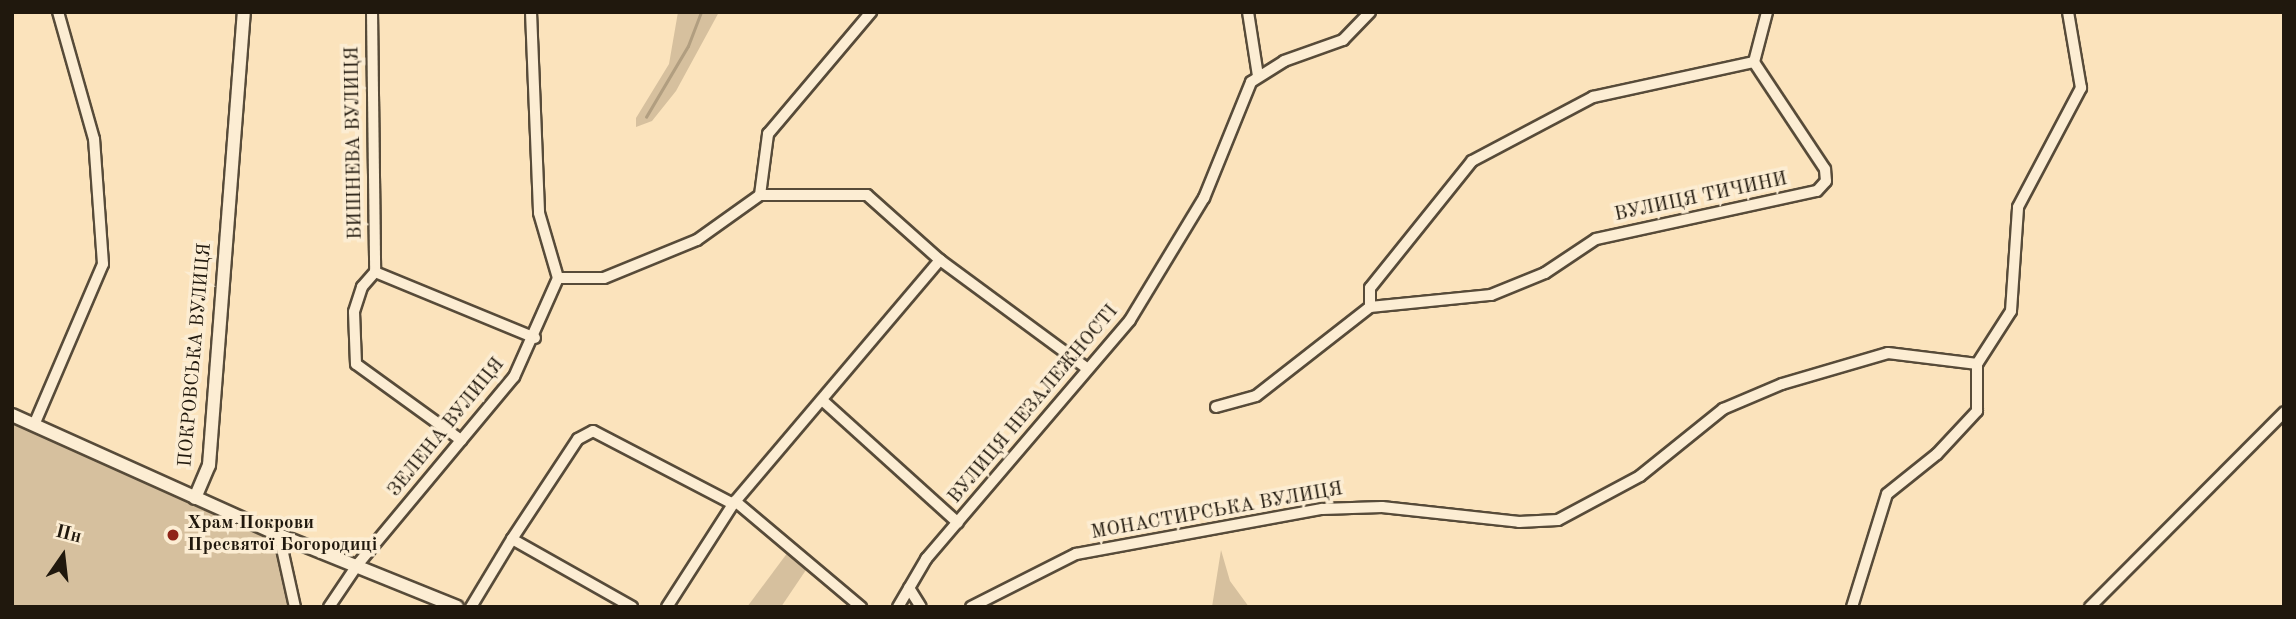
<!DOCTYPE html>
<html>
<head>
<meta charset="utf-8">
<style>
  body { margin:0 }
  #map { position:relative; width:2296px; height:619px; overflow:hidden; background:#fbe3bc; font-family:"Old Standard TT",serif }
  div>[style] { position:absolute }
  .green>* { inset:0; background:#d6c09e }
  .stream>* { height:2.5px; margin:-1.25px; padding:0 1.25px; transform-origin:1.25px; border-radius:1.25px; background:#b19e80 }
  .roads { filter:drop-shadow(2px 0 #574b39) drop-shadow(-2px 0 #574b39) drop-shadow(0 2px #574b39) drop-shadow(0 -2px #574b39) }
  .minor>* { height:10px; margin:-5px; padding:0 5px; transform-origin:5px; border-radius:5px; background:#fcedd3 }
  .tertiary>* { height:12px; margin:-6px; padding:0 6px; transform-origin:6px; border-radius:6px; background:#fcedd3 }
  .dots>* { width:19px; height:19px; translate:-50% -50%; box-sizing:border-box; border:4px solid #fcedd3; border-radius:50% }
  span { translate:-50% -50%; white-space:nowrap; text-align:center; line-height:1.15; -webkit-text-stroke:7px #fcedd3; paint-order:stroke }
  .street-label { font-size:19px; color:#20180d }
  .poi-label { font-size:19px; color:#20180d; font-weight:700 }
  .left { translate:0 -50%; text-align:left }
  .frame { position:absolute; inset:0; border:14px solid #20180d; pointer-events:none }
  .north { position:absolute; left:28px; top:521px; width:70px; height:70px; -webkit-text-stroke:5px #fcedd3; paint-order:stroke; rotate:14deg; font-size:19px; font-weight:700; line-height:28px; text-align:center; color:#20180d }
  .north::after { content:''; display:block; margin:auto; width:24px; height:32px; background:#20180d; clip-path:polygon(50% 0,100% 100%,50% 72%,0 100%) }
</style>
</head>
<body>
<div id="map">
  <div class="green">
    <i style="clip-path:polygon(678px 12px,719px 12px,676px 91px,652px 121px,636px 127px,636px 118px,669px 64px)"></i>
    <i style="clip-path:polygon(12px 415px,279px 535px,295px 607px,12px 607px)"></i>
    <i style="clip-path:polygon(791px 548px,810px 564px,781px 607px,747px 607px)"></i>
    <i style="clip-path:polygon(1221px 550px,1230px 581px,1249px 607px,1212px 607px)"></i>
  </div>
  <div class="stream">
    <i style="left:646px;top:117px;width:82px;rotate:-59.4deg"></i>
    <i style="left:688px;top:46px;width:36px;rotate:-69deg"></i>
  </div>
  <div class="roads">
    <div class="minor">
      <i style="left:372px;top:12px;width:260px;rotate:89.3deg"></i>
      <i style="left:375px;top:272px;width:173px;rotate:22.4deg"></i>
      <i style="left:531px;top:12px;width:201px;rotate:87.7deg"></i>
      <i style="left:539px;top:213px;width:68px;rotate:73.7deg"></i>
      <i style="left:1248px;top:12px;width:65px;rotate:81.1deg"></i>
      <i style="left:760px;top:195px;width:62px;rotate:-82.5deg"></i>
      <i style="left:768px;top:134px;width:160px;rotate:-49.8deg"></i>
      <i style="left:375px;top:272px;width:20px;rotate:131deg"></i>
      <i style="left:362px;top:287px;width:26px;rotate:108deg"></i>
      <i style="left:354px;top:312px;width:52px;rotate:87.8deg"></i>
      <i style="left:356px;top:364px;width:130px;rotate:35.9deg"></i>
      <i style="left:1370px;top:307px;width:19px;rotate:-90deg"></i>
      <i style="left:1370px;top:288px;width:163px;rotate:-51.2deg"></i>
      <i style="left:1472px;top:161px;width:137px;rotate:-27.9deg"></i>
      <i style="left:1593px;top:97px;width:165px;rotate:-12.3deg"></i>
      <i style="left:1754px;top:62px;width:52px;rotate:-75.4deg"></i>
      <i style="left:822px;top:400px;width:183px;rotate:42.1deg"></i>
      <i style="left:1216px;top:407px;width:41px;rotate:-15.4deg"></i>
      <i style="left:1256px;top:396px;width:145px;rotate:-38deg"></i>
      <i style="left:1370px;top:307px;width:122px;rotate:-5.7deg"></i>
      <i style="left:1491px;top:295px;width:58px;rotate:-22.2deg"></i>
      <i style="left:1545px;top:273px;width:61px;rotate:-33.7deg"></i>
      <i style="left:1596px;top:239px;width:226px;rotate:-12.3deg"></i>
      <i style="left:1817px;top:191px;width:13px;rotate:-48deg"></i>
      <i style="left:1826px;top:181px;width:12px;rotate:-95deg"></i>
      <i style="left:1825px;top:169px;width:128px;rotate:-123.6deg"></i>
      <i style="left:34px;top:425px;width:175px;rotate:-66.8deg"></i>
      <i style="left:103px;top:264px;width:125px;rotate:-94.1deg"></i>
      <i style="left:94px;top:139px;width:132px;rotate:-105.8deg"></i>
      <i style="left:735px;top:501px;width:165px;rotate:40.1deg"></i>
      <i style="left:279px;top:535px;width:74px;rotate:77.5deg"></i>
      <i style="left:512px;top:539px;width:120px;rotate:-56.6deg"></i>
      <i style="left:578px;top:439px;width:17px;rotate:-28deg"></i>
      <i style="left:593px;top:431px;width:158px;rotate:27.5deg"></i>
      <i style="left:909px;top:588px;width:22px;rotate:58deg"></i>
      <i style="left:329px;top:607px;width:52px;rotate:-56deg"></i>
      <i style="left:358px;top:564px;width:244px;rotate:-50.2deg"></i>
      <i style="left:514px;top:377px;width:108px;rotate:-66deg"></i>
      <i style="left:558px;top:278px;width:46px"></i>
      <i style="left:604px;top:278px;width:100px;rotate:-22.2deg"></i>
      <i style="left:697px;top:240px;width:77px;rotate:-35.5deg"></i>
      <i style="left:760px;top:195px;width:107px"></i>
      <i style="left:867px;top:195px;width:98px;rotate:41.7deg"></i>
      <i style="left:940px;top:260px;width:180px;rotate:36.4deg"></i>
      <i style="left:471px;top:607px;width:79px;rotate:-58.9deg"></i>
      <i style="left:512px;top:539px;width:138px;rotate:29.5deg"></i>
      <i style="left:667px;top:607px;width:122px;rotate:-57.3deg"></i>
      <i style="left:733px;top:504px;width:320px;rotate:-49.7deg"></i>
      <i style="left:898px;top:607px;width:56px;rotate:-59.7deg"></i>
      <i style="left:926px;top:559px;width:314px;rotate:-49.5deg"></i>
      <i style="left:1130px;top:320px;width:143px;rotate:-58.8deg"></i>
      <i style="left:1204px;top:198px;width:125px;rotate:-67.9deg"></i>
      <i style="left:1251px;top:82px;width:39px;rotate:-32deg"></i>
      <i style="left:1284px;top:61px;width:63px;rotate:-19.6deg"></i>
      <i style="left:1343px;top:40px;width:39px;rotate:-46deg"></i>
      <i style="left:971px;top:607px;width:118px;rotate:-26.8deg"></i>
      <i style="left:1076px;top:554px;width:250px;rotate:-10.4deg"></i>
      <i style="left:1322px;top:509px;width:60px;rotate:-1.9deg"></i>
      <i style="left:1382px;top:507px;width:138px;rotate:6.2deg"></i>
      <i style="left:1519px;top:522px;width:39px;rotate:-3deg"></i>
      <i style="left:1558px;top:520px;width:93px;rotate:-28.2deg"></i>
      <i style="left:1640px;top:476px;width:107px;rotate:-38.9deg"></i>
      <i style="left:1723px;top:409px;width:64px;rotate:-23deg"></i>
      <i style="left:1782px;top:384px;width:110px;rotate:-16.3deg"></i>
      <i style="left:1888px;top:353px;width:90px;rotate:7deg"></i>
      <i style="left:1977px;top:364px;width:63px;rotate:-57.3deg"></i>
      <i style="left:2011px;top:311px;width:104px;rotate:-86.1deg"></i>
      <i style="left:2018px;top:207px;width:135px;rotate:-62.1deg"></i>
      <i style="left:2081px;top:88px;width:77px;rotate:-99.7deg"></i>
      <i style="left:1852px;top:607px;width:118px;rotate:-72.8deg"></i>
      <i style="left:1887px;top:494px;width:64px;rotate:-38.7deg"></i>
      <i style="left:1937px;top:454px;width:59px;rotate:-47.1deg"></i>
      <i style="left:1977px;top:411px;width:47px;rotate:-90deg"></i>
      <i style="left:2090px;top:607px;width:275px;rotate:-45.1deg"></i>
    </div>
    <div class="tertiary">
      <i style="left:12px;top:415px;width:293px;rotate:24.2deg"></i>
      <i style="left:279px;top:535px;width:192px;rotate:22deg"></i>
      <i style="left:195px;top:498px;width:36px;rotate:-67deg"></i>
      <i style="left:209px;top:465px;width:454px;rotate:-85.6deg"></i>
    </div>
  </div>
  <div class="dots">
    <i style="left:173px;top:535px;background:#8f2418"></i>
  </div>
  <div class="street-label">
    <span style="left:355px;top:143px;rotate:-91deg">ВИШНЕВА ВУЛИЦЯ</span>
    <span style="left:1701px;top:198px;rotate:-12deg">ВУЛИЦЯ ТИЧИНИ</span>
    <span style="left:196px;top:355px;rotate:-85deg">ПОКРОВСЬКА ВУЛИЦЯ</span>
    <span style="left:1034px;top:405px;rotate:-50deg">ВУЛИЦЯ НЕЗАЛЕЖНОСТІ</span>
    <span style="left:447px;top:428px;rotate:-51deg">ЗЕЛЕНА ВУЛИЦЯ</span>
    <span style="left:1217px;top:512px;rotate:-10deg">МОНАСТИРСЬКА ВУЛИЦЯ</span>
  </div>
  <div class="poi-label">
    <span class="left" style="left:187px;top:535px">Храм Покрови<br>Пресвятої Богородиці</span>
  </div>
  <div class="frame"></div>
  <div class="north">Пн</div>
</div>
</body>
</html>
